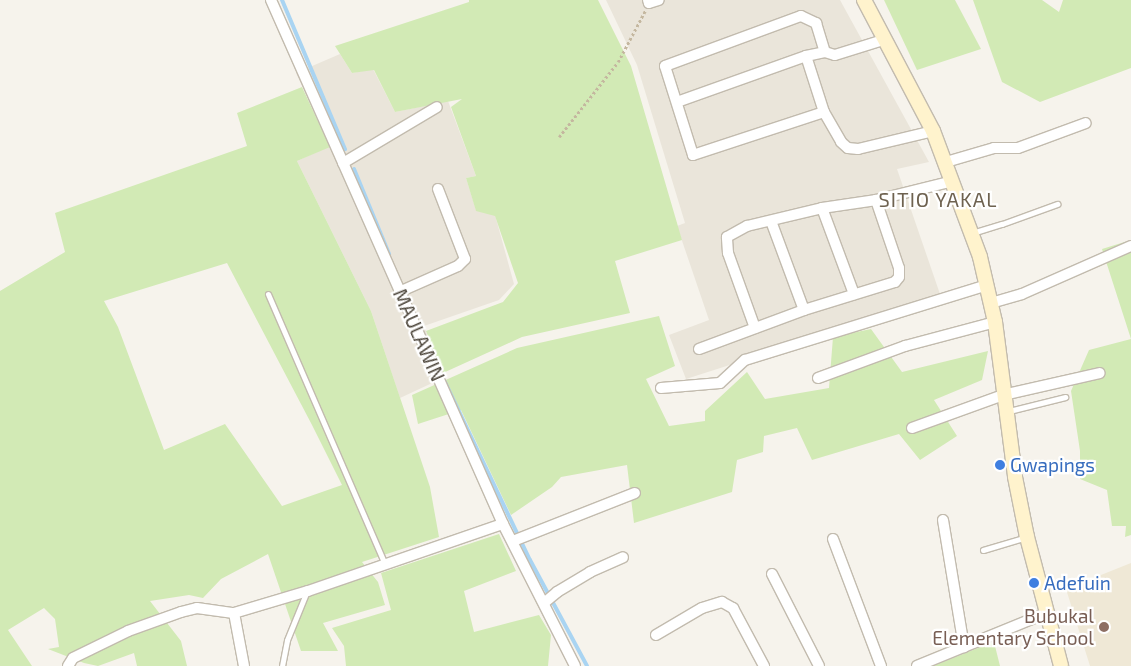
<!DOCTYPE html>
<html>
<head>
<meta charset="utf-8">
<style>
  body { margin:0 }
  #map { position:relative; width:1131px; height:666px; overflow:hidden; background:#f6f3ec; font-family:"Exo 2",sans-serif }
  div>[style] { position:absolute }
  .residential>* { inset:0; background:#eae5da }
  .education>* { inset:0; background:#efe8d6 }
  .green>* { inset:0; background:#d2eab5 }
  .stream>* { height:4px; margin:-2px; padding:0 2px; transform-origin:2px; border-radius:2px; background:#a9d4f2 }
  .path>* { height:2.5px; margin-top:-1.25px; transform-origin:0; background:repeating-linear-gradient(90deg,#c4b79f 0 2.5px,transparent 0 5px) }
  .roads { filter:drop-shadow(1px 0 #c2bbae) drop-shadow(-1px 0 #c2bbae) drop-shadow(0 1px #c2bbae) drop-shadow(0 -1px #c2bbae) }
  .service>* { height:5px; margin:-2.5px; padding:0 2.5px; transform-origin:2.5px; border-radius:2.5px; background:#fff }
  .minor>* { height:10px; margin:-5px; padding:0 5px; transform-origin:5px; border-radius:5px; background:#fff }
  .secondary>* { height:14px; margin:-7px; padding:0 7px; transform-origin:7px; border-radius:7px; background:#fff3cd }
  .dots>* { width:14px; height:14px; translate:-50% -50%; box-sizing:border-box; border:2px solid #fff; border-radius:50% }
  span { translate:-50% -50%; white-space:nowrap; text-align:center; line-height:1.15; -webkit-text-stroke:4.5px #fff; paint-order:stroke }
  .street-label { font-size:19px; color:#4b4439 }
  .shop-label { font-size:19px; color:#366cbe }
  .left { translate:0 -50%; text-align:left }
  .education-label { font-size:19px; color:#785e54 }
  .right { translate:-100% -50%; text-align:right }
  .neighbourhood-label { font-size:20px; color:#6e6250; letter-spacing:1px }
</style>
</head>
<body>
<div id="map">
  <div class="residential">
    <i style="clip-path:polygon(606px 0,840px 0,929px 162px,897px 169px,941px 297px,686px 379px,669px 335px,709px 320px,677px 226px,685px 223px,637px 65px)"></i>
    <i style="clip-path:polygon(340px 54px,352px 73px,373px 69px,395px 112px,448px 101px,476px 176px,466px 178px,476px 210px,495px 215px,514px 284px,499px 300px,424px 326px,443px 378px,400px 398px,371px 311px,297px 161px,330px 146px,296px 73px)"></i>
  </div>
  <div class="education">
    <i style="clip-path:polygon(1131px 563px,1131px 666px,1090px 666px,1066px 589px)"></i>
  </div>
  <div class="green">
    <i style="clip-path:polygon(469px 0,598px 0,631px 66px,682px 240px,615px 261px,630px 313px,522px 337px,443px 373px,426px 331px,503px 302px,518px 283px,495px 216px,476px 211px,466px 178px,476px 176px,451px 107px,462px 99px,395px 112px,374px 70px,352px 73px,335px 46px,469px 2px)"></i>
    <i style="clip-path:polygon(884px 0,955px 0,981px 49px,917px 70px)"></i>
    <i style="clip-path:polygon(973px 0,1042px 0,1059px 12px,1063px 0,1131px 0,1131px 68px,1040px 102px,1002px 82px)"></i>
    <i style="clip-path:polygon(evenodd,302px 87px,330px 147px,297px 161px,371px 311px,430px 487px,439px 537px,362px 562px,378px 582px,385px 605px,323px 623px,338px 651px,301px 651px,268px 554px,221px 579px,203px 598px,189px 595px,150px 601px,181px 641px,187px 666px,137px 666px,134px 653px,98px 666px,84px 663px,48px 649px,59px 647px,55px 619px,44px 608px,8px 630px,32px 666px,0 666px,0 291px,65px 252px,55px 213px,247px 146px,237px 113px,302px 87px,227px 263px,312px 425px,342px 485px,282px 506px,225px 424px,164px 450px,118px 327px,104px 301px,227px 263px)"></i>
    <i style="clip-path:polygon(1131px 240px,1131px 535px,1125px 537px,1126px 526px,1112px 526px,1107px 490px,1080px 479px,1080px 451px,1071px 391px,1089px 350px,1131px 339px,1102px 249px)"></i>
    <i style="clip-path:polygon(659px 316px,675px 366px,646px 379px,669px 426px,705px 421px,705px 411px,747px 372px,765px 399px,829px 388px,833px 337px,871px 329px,902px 372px,988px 351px,982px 380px,934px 400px,957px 436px,920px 460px,899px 434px,812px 460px,797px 428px,764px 436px,763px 452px,737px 460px,732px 492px,634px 523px,627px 465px,561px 477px,552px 487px,511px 515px,461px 410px,418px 424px,412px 395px,517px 348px)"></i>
    <i style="clip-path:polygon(499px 534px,516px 571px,464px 591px,474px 632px,539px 615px,551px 635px,548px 666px,346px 666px,344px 646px,332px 628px,391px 610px,381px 573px)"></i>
    <i style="clip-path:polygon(994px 642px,1000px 666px,933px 666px,993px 642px)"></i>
  </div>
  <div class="stream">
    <i style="left:282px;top:0;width:162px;rotate:67.1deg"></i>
    <i style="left:354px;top:169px;width:92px;rotate:67.6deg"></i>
    <i style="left:445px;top:382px;width:197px;rotate:64.5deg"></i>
    <i style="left:530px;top:560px;width:120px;rotate:61.7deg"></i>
  </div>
  <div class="path">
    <i style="left:559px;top:137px;width:95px;rotate:-51.8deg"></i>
    <i style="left:618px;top:62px;width:58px;rotate:-62.1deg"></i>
  </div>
  <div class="roads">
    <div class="service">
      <i style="left:972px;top:233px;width:31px;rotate:-17deg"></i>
      <i style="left:1002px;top:224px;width:59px;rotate:-20deg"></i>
      <i style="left:268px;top:294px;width:295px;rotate:66.6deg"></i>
      <i style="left:1009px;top:411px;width:58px;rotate:-14deg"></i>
      <i style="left:983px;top:550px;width:46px;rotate:-16.5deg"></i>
      <i style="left:282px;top:666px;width:26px;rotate:-79deg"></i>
      <i style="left:287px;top:640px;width:53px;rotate:-67.8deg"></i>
    </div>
    <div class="minor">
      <i style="left:271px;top:0;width:573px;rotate:66.12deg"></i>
      <i style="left:503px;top:524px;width:159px;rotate:63.1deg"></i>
      <i style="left:648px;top:0;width:3px;rotate:72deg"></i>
      <i style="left:649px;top:3px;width:10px;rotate:-17deg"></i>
      <i style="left:806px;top:56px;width:59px;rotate:72.2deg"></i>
      <i style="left:824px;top:112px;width:34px;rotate:60deg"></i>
      <i style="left:841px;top:142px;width:9px;rotate:41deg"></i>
      <i style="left:848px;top:148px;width:10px;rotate:6deg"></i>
      <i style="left:858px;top:149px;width:77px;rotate:-13.5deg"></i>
      <i style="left:677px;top:102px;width:137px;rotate:-19.6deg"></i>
      <i style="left:806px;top:56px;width:19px;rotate:-12deg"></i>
      <i style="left:825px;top:52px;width:10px;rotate:17deg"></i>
      <i style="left:835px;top:55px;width:53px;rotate:-17.4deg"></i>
      <i style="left:824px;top:112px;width:138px;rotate:161.8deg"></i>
      <i style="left:693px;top:155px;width:93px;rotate:-107.5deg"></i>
      <i style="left:665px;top:66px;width:145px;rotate:-20.2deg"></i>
      <i style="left:801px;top:16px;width:17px;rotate:25deg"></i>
      <i style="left:816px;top:23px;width:30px;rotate:73deg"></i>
      <i style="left:946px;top:162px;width:50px;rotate:-16.3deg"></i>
      <i style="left:994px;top:148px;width:24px"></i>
      <i style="left:1018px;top:148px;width:72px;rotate:-20.2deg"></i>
      <i style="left:343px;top:163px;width:109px;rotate:-30.8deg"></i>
      <i style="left:822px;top:208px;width:92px;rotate:69.6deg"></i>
      <i style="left:771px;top:221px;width:95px;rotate:69.7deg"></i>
      <i style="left:399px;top:292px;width:64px;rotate:-23.8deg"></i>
      <i style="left:458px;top:266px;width:10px;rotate:-45deg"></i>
      <i style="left:465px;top:259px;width:75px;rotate:-111.1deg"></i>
      <i style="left:991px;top:303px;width:32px;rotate:-16deg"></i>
      <i style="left:1022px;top:294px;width:119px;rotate:-23.8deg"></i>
      <i style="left:755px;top:328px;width:80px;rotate:-109.8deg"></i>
      <i style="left:728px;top:253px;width:16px;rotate:-94deg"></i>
      <i style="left:727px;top:237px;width:23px;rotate:-29deg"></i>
      <i style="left:747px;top:226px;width:77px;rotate:-13.5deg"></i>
      <i style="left:822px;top:208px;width:55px;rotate:-8.4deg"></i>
      <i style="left:876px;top:200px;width:79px;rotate:-13.9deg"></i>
      <i style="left:699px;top:349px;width:112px;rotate:-20.4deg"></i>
      <i style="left:804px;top:310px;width:95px;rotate:-17.1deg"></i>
      <i style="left:895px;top:282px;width:6px;rotate:-51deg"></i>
      <i style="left:899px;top:277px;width:9px;rotate:-90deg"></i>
      <i style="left:899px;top:268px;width:72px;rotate:-108.7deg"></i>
      <i style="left:818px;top:378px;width:93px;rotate:-20.2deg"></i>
      <i style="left:905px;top:346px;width:93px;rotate:-14.9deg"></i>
      <i style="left:661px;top:388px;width:59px;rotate:-4.8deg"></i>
      <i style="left:720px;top:383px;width:34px;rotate:-43deg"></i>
      <i style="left:745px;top:360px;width:254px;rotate:-17.2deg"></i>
      <i style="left:912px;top:428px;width:97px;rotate:-19.9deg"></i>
      <i style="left:1003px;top:395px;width:99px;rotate:-12.8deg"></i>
      <i style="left:943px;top:520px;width:129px;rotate:80.6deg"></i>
      <i style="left:833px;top:539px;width:136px;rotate:69.3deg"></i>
      <i style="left:513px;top:541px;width:131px;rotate:-21.5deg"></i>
      <i style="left:772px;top:574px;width:103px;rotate:62.9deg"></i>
      <i style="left:544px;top:603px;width:17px;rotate:-40deg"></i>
      <i style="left:557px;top:592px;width:39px;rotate:-31deg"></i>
      <i style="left:590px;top:572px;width:36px;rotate:-24deg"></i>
      <i style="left:656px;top:635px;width:53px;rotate:-30.4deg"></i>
      <i style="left:702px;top:608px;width:21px;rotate:-17deg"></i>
      <i style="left:722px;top:602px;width:13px;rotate:29deg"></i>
      <i style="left:733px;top:608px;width:66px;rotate:61.9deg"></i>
      <i style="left:68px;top:666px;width:9px;rotate:-58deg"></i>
      <i style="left:73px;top:658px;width:61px;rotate:-26.1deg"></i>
      <i style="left:128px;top:631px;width:56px;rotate:-19.7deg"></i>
      <i style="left:181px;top:612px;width:16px;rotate:-14deg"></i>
      <i style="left:197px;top:608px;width:37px;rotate:8deg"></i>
      <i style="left:244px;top:666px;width:54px;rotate:-100.7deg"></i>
      <i style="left:234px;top:613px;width:77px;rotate:-16.6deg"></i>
      <i style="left:308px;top:591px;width:206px;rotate:-19deg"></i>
      <i style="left:917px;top:666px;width:139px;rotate:-22.3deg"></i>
    </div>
    <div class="secondary">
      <i style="left:864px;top:0;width:148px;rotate:62.2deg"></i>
      <i style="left:933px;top:131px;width:134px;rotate:69.5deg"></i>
      <i style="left:980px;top:257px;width:67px;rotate:77deg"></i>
      <i style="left:995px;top:322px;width:156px;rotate:82.6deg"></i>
      <i style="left:1015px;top:477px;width:61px;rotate:78.7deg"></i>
      <i style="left:1027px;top:537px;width:133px;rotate:75.2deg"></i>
    </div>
  </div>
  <div class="dots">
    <i style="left:1000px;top:465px;background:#3f7fe0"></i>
    <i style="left:1034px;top:583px;background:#3f7fe0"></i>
    <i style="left:1104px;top:627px;background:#8d6e63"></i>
  </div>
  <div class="street-label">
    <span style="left:419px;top:335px;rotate:66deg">MAULAWIN</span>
  </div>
  <div class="shop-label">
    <span class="left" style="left:1010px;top:465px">Gwapings</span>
    <span class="left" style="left:1044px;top:583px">Adefuin</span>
  </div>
  <div class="education-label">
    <span class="right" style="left:1094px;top:627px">Bubukal<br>Elementary School</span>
  </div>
  <div class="neighbourhood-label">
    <span style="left:938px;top:199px">SITIO YAKAL</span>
  </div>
</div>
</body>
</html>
